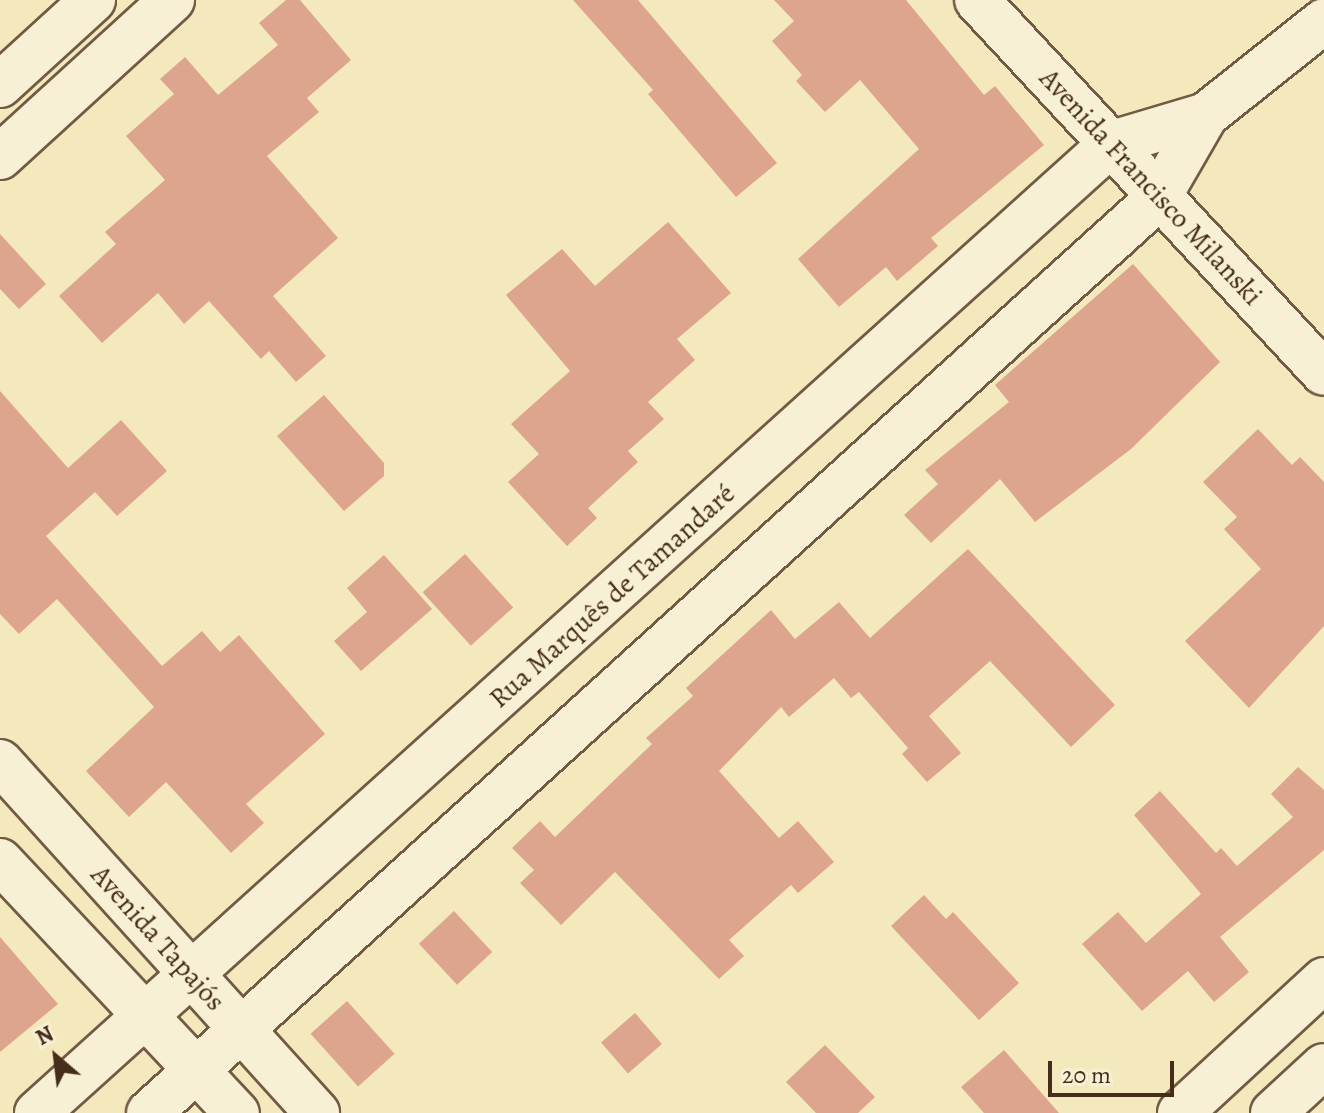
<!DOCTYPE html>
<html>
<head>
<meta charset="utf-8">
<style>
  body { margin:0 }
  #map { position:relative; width:1324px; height:1113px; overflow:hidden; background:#f4e8bd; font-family:Alegreya,serif }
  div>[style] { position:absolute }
  .building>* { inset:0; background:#dea58e; transform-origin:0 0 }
  .roads { filter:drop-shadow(2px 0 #715b44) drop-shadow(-2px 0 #715b44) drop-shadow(0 2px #715b44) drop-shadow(0 -2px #715b44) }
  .minor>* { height:44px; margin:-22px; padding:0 22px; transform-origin:22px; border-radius:22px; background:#f8f0d4 }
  span { translate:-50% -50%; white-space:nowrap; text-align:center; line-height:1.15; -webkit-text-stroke:6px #f8f0d4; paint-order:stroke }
  .street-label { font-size:28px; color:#452c1b }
  .north { position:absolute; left:16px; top:1017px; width:80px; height:80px; -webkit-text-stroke:6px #f8f0d4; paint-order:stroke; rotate:332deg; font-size:22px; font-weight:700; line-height:32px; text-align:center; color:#452c1b }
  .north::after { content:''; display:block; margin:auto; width:28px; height:36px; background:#452c1b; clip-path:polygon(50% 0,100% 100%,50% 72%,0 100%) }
  .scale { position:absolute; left:1048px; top:1061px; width:126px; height:36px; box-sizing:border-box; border:4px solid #452c1b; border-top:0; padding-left:10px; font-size:24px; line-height:28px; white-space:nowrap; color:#452c1b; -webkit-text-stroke:6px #f8f0d4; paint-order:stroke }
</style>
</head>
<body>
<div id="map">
  <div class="building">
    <i style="clip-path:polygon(286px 0,300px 0,351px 60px,307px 98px,319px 112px,267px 156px,338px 238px,273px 296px,326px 356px,296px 382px,269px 351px,261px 359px,209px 301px,184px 324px,158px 293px,102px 343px,59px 296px,116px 244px,105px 232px,165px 180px,126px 136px,174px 94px,160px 79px,185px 57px,218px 95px,278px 45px,259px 23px)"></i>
    <i style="clip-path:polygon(573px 0,638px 0,777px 163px,736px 197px,648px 94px,653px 90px)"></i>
    <i style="clip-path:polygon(774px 0,906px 0,984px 95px,995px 86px,1044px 145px,931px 238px,938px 246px,897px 281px,886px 267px,839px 307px,798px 259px,919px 149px,860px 80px,825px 112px,796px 81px,802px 75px,772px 41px,794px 21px)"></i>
    <i style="clip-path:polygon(668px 222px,731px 293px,677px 339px,695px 360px,648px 402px,664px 419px,628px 451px,638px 462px,588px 508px,597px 518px,567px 546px,508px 482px,539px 454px,511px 424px,570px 371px,506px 295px,562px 249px,595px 286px)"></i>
    <i style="clip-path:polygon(0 234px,46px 284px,19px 309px,0 289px)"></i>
    <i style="clip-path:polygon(1133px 264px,1220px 362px,1131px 449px,1035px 522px,1000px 479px,931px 543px,904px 515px,938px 484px,925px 470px,1009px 402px,995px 385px)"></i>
    <i style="clip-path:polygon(0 391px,68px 468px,121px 420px,167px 471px,117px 516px,95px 492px,46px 536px,162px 666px,202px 631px,220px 652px,239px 635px,325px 734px,246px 804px,264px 823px,231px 853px,166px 782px,129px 817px,86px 771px,154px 707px,57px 599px,19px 634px,0 614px)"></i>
    <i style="clip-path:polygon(324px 395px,384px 463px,384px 476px,344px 511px,277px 436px)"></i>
    <i style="clip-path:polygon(1258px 429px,1292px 465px,1300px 457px,1324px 482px,1324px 626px,1249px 708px,1185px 641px,1261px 569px,1224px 529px,1237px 517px,1203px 482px)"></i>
    <i style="clip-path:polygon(968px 549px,1115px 705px,1071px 747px,990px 661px,929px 716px,961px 753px,927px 782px,902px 754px,908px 748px,859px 692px,851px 698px,834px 678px,789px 717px,781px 707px,719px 771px,779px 838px,798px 821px,834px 862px,798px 893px,791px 885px,729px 940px,744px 956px,719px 979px,615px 872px,561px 925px,520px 883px,534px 870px,512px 848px,540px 821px,555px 837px,652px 744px,646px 738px,693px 696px,686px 688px,771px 610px,795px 639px,839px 602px,870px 638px)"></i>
    <i style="left:465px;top:554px;width:72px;height:57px;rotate:48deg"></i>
    <i style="clip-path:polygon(384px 555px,432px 609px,361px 671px,334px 641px,367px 612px,347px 588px)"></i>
    <i style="clip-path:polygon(1298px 767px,1324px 790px,1324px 850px,1220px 937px,1249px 972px,1214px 1002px,1188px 971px,1142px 1011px,1082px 944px,1118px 912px,1146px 943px,1201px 894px,1134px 815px,1160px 791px,1216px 853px,1221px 848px,1237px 866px,1293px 817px,1271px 794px)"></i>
    <i style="clip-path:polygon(924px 895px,946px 919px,953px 912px,1019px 983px,979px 1020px,891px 926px)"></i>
    <i style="left:454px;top:911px;width:56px;height:48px;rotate:47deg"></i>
    <i style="clip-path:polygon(0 937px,58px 1004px,0 1052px)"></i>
    <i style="left:347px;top:1001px;width:71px;height:49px;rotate:48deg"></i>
    <i style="left:635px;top:1013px;width:41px;height:45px;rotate:49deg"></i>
    <i style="clip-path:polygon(825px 1045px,875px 1097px,858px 1113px,816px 1113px,786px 1082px)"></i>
    <i style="clip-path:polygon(1004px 1050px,1059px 1113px,984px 1113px,961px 1087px)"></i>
  </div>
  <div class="roads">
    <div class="minor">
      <i style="left:977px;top:0;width:509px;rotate:47.07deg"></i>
      <i style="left:0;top:85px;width:126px;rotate:-42.4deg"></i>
      <i style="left:0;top:157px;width:233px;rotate:-42.4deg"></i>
      <i style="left:0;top:762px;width:473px;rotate:47.9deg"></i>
      <i style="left:0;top:861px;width:346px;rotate:46.8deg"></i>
      <i style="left:37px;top:1113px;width:1448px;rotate:-42.06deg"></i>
      <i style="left:1112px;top:143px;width:98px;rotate:-16.6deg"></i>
      <i style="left:149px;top:1113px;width:1362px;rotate:-42.2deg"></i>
      <i style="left:1158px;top:198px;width:96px;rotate:-60deg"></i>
      <i style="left:1206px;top:115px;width:151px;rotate:-38.5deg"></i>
      <i style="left:1180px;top:1113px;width:196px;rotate:-42.7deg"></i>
      <i style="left:1273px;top:1113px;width:69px;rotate:-42.7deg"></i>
    </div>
  </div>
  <div class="street-label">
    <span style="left:1151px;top:187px;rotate:47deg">Avenida Francisco Milanski</span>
    <span style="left:612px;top:596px;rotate:-42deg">Rua Marquês de Tamandaré</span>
    <span style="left:158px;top:938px;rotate:48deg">Avenida Tapajós</span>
  </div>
  <div class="north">N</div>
  <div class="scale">20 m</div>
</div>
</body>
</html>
